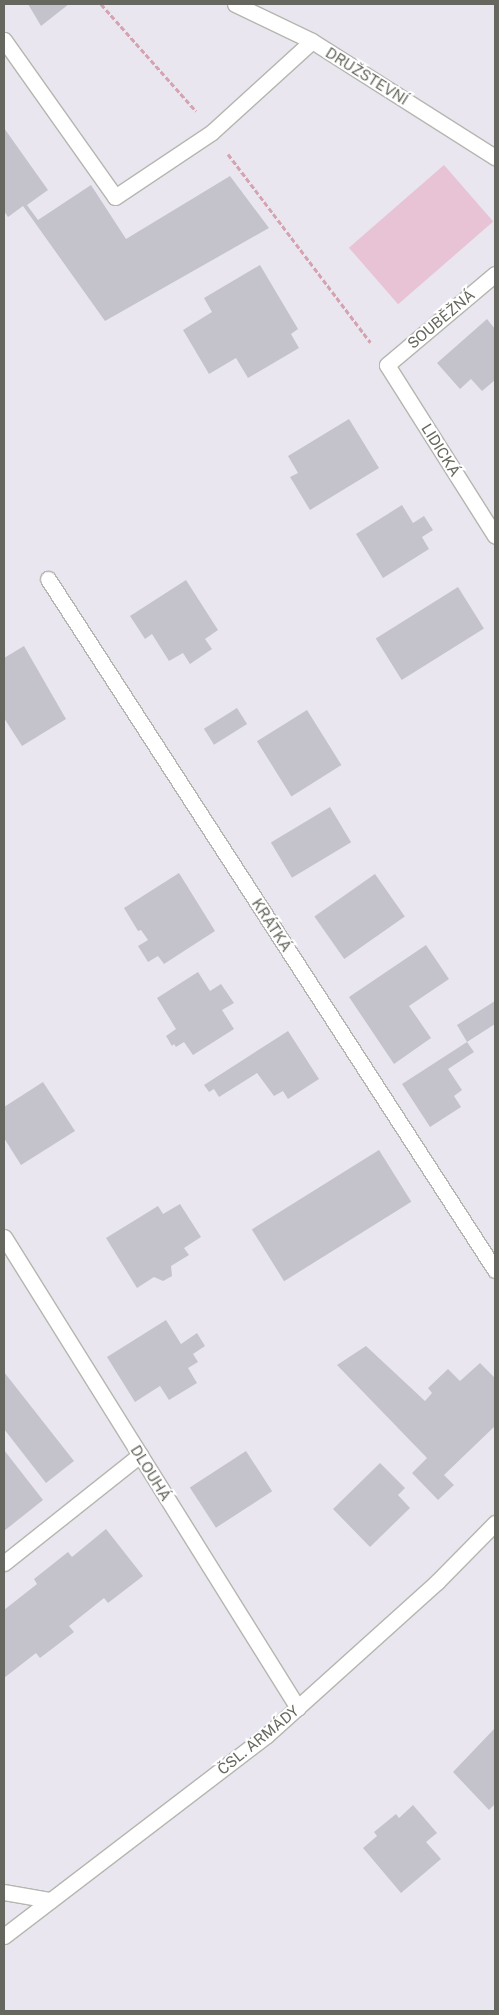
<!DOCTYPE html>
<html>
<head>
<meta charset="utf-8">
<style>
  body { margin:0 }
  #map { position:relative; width:499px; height:2015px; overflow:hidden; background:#e9e6f0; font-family:"Public Sans",sans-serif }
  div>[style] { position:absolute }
  .green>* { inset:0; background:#e8c3d5; transform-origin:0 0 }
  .building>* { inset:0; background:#c4c3cc; transform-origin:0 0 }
  .path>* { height:3px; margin-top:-1.5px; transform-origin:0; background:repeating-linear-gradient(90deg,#d5a3b0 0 5px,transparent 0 7.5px) }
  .roads { filter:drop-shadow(1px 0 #b5b6af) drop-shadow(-1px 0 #b5b6af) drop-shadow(0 1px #b5b6af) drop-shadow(0 -1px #b5b6af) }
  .lane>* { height:15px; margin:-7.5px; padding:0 7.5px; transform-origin:7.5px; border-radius:7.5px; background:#fff }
  .street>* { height:15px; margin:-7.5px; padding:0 7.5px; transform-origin:7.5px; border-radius:7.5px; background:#fff }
  .secondary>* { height:15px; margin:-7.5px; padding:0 7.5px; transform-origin:7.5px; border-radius:7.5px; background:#fff }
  span { translate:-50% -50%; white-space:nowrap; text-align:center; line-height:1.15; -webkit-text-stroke:4px #fff; paint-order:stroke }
  .street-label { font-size:15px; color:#66675e }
  .frame { position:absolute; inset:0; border:5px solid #66675e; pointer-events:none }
</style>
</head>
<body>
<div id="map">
  <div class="green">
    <i style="left:444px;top:165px;width:75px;height:126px;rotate:49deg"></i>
  </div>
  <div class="building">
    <i style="clip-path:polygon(28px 4px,69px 4px,41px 26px)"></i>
    <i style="clip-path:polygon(4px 128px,48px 190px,27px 205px,38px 220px,91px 185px,126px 239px,230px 176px,269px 228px,105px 321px,23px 206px,8px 217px,4px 211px)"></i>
    <i style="clip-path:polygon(260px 265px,298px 329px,291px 334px,299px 348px,248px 378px,236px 358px,209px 374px,183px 330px,212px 312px,204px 298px)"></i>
    <i style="clip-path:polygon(487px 319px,495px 329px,495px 380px,482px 391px,471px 379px,460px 389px,437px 363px)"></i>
    <i style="clip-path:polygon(349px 419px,379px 468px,310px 510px,290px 477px,298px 473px,288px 456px)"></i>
    <i style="clip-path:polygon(402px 505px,413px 523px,424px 516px,433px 530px,422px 537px,429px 549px,383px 578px,356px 534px)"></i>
    <i style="clip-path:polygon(186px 580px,218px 630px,205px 639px,212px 649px,190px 664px,183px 653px,169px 661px,152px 634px,145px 639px,130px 616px)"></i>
    <i style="left:458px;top:587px;width:49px;height:97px;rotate:58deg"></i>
    <i style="clip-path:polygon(24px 646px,66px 719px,22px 746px,4px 718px,4px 658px)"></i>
    <i style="left:237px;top:708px;width:19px;height:39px;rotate:58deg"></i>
    <i style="left:307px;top:710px;width:65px;height:59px;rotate:58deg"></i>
    <i style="left:330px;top:807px;width:41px;height:69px;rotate:59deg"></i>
    <i style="clip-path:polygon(179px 873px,215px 931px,164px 964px,158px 956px,148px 962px,138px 946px,148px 940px,141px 930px,138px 931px,124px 908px)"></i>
    <i style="left:375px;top:874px;width:52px;height:74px;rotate:55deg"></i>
    <i style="clip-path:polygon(426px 945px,449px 979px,409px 1006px,431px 1038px,394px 1064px,349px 997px)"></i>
    <i style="clip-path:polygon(198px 972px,210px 991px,221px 984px,234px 1003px,222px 1010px,234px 1029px,193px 1055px,184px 1042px,176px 1047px,174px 1044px,172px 1046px,166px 1036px,176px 1029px,157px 998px)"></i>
    <i style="clip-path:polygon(495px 1001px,495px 1024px,467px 1042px,474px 1052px,448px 1069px,462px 1090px,454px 1096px,461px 1107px,430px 1127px,402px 1084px,467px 1042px,457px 1025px)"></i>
    <i style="clip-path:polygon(288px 1031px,319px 1079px,288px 1099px,283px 1091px,274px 1096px,257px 1073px,219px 1097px,214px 1089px,209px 1092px,204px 1085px)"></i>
    <i style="clip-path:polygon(43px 1082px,75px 1131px,21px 1165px,4px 1138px,4px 1107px)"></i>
    <i style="left:379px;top:1150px;width:61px;height:150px;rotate:58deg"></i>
    <i style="clip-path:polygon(180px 1204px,201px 1237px,184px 1248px,189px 1255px,171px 1266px,172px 1276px,163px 1281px,154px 1277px,137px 1288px,106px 1238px,158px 1206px,163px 1214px)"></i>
    <i style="clip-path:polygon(166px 1320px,181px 1344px,197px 1333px,205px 1346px,193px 1354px,198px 1362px,188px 1368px,197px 1383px,169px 1400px,160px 1386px,135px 1402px,107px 1357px)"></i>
    <i style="clip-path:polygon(366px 1346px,425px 1401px,432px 1393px,428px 1388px,448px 1369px,460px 1381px,480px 1363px,495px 1378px,495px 1426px,444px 1475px,454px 1485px,438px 1500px,412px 1473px,427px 1458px,337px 1365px)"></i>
    <i style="clip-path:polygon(4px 1372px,74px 1461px,46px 1483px,4px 1429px)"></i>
    <i style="clip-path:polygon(4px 1450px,43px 1500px,4px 1531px)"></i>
    <i style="left:246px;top:1451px;width:48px;height:67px;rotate:57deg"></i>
    <i style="clip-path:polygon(380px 1463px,405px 1488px,398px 1495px,410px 1508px,370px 1547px,333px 1509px)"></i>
    <i style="clip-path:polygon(106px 1529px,143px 1576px,108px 1603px,104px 1598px,69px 1626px,74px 1632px,40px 1658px,36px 1653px,4px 1678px,4px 1610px,37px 1584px,34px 1579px,68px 1552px,72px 1557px)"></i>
    <i style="clip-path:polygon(495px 1728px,495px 1804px,489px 1810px,453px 1772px)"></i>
    <i style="clip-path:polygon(413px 1805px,437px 1833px,426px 1842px,441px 1859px,401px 1893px,363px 1848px,377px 1836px,374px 1832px,396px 1814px,399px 1818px)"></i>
  </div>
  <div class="path">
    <i style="left:101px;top:4px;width:143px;rotate:48.4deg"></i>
    <i style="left:228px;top:154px;width:236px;rotate:52.9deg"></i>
  </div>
  <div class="roads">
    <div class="lane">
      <i style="left:4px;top:40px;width:192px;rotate:54.7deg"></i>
      <i style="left:115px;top:197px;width:117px;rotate:-33.8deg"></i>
      <i style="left:212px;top:132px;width:135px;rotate:-42.3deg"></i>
      <i style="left:4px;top:1563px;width:174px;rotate:-38.5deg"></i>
      <i style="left:4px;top:1892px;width:47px;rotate:9.9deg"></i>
    </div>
    <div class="street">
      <i style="left:235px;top:4px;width:85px;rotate:25.7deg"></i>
      <i style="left:312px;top:41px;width:217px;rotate:32.4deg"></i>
      <i style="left:495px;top:274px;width:141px;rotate:139.9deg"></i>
      <i style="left:387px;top:365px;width:202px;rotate:57.7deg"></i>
      <i style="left:48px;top:579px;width:823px;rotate:57.1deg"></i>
      <i style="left:4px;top:1237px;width:555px;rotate:58.03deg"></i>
    </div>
    <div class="secondary">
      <i style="left:4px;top:1936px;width:331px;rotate:-37.4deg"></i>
      <i style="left:267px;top:1735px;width:229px;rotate:-42deg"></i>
      <i style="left:437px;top:1582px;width:83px;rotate:-45.5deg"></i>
    </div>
  </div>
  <div class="street-label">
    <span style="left:367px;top:76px;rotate:32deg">DRUŽSTEVNÍ</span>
    <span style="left:441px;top:319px;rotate:-40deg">SOUBĚŽNÁ</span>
    <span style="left:441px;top:450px;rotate:58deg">LIDICKÁ</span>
    <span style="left:272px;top:925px;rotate:57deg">KRÁTKÁ</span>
    <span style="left:151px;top:1473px;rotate:58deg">DLOUHÁ</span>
    <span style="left:258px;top:1740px;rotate:-39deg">ČSL. ARMÁDY</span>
  </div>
  <div class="frame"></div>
</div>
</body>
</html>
